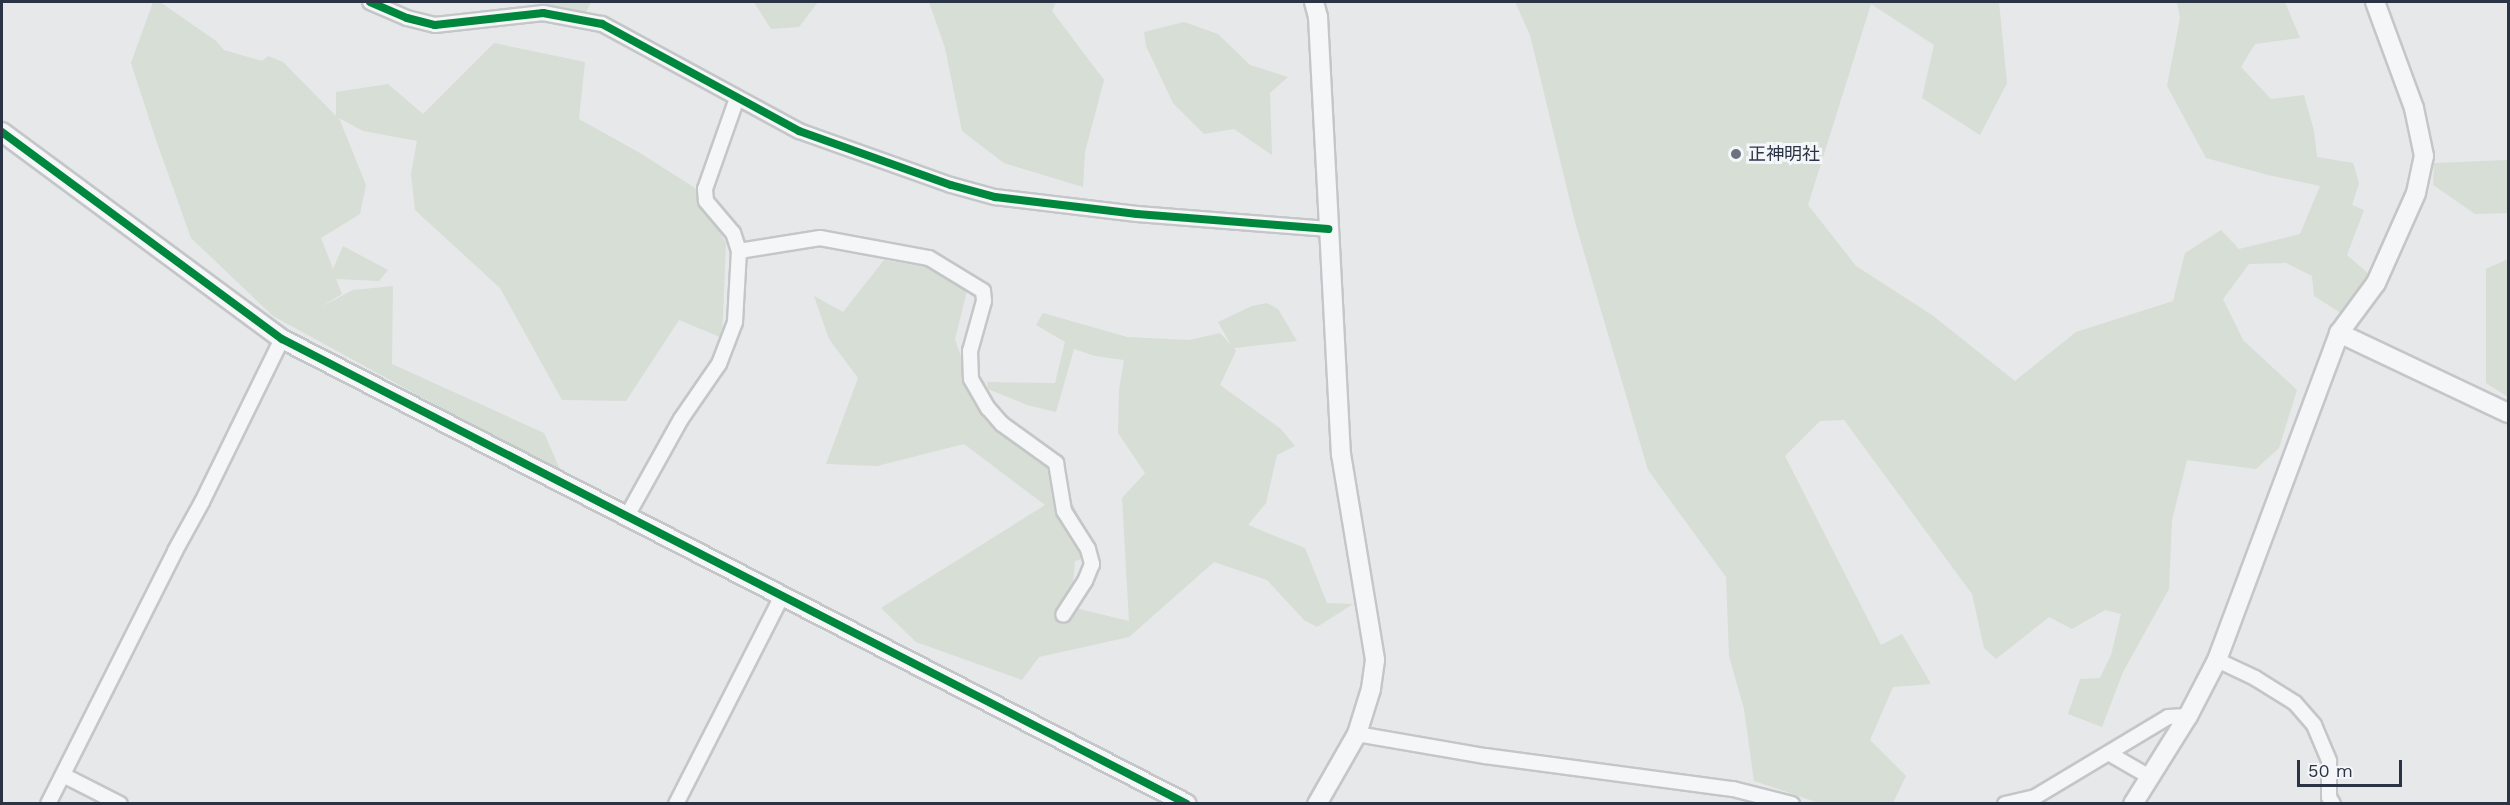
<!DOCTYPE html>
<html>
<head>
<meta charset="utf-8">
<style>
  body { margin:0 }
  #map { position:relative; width:2510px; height:805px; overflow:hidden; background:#e6e8ea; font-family:"Work Sans","Noto Sans JP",sans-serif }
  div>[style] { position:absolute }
  .green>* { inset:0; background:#d6ded6 }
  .roads { filter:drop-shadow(2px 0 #c4c6c8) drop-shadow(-2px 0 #c4c6c8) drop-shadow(0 2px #c4c6c8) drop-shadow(0 -2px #c4c6c8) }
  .minor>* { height:14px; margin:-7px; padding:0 7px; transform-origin:7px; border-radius:7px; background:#f5f6f7 }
  .tertiary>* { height:18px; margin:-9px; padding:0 9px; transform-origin:9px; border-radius:9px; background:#f5f6f7 }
  .cycleway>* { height:8px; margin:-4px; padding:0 4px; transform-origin:4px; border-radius:4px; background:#00873e }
  .dots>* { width:16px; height:16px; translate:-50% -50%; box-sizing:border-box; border:3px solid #f4f6f9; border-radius:50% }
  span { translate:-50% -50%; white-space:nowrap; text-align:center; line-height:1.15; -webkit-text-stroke:6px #f4f6f9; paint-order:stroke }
  .poi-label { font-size:18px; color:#2b3445 }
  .left { translate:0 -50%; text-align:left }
  .frame { position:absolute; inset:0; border:3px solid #2b3445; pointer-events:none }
  .scale { position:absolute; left:2297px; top:760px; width:105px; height:27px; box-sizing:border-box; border:3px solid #2b3445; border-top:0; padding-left:8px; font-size:18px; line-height:21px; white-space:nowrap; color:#2b3445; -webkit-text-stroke:4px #f4f6f9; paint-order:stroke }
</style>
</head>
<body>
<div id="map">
  <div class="green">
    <i style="clip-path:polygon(153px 2px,160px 2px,216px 41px,224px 50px,262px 61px,268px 56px,283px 62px,336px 116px,336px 92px,388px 84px,423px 114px,494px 43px,585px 62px,579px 119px,640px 153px,695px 188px,726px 243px,722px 338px,679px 320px,626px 401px,562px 400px,500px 288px,415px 210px,411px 174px,417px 141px,363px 131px,339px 118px,366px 185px,360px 214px,321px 238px,333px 269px,343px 246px,388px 270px,379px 281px,336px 279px,342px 294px,319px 308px,353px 290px,393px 286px,392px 364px,544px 433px,562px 474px,273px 316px,191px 238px,156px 140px,131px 63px)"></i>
    <i style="clip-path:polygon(532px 2px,591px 2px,586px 12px)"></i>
    <i style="clip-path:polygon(754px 2px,818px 2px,799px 27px,771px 29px)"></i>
    <i style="clip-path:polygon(929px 2px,1056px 2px,1052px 11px,1104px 80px,1085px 152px,1083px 187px,1004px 163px,962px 131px,945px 48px)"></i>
    <i style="clip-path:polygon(1515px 2px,1999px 2px,2007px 83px,1980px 135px,1922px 98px,1934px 45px,1871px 4px,1808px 205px,1856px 266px,1932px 315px,2015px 381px,2076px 332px,2173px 301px,2185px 253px,2221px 230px,2239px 249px,2300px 234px,2320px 186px,2268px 175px,2206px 158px,2167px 86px,2180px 18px,2177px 2px,2285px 2px,2300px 38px,2255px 44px,2241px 67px,2271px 99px,2304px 95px,2314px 131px,2317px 157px,2353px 163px,2359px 183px,2352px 205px,2364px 210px,2347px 255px,2370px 275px,2344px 315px,2314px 296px,2312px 276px,2286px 263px,2249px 264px,2223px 299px,2243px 340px,2297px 390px,2279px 448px,2256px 469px,2187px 460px,2172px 520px,2169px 589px,2123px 672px,2102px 727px,2068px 714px,2080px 679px,2100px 678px,2111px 655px,2121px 614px,2105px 610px,2072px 629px,2049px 617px,1996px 659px,1984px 648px,1972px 594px,1844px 420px,1820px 421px,1785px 456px,1881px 645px,1902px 634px,1931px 684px,1893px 687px,1870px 740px,1906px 776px,1893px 803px,1819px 803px,1754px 781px,1744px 709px,1729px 656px,1726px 577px,1648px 470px,1575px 222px,1530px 35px)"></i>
    <i style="clip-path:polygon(1184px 22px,1218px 34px,1250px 65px,1288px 77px,1270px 93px,1272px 155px,1234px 129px,1204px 134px,1173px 103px,1146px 46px,1144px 32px)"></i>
    <i style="clip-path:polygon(2508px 160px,2508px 213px,2475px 214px,2433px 185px,2434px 163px)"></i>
    <i style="clip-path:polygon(2508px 259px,2508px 397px,2486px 383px,2486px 269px)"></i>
    <i style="clip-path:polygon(884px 260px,932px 268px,967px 291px,955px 339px,971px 386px,987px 411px,1043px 448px,1099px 554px,1075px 561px,1071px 607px,1129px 621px,1122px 498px,1145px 473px,1118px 433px,1119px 390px,1124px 360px,1095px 356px,1074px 349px,1056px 412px,1027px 405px,988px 389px,987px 382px,1055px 383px,1065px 342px,1036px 325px,1043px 313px,1127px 337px,1189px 340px,1220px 333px,1231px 345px,1218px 322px,1252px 306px,1267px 303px,1278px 309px,1297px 341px,1234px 348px,1236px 351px,1220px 385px,1281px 429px,1295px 446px,1277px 455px,1266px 503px,1248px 525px,1305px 548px,1327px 603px,1353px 604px,1317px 627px,1304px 620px,1267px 580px,1214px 562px,1129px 637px,1039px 657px,1022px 680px,916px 642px,881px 608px,1045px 505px,964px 444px,877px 466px,826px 464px,858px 378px,829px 339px,814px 296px,843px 312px)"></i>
  </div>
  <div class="roads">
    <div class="minor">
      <i style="left:370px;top:2px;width:40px;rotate:23.4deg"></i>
      <i style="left:407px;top:18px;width:29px;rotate:14deg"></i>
      <i style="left:435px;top:25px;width:109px;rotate:-6.3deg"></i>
      <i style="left:543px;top:13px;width:60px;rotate:10.6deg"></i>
      <i style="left:602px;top:24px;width:224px;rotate:28.5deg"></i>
      <i style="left:799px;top:131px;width:161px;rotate:19.6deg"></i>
      <i style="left:951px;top:185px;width:46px;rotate:15.3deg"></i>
      <i style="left:995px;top:197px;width:143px;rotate:6.8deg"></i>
      <i style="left:1137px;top:214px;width:192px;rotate:4.5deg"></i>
      <i style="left:739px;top:251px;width:82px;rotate:-9.1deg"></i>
      <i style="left:820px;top:238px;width:111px;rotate:10.4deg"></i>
      <i style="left:929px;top:258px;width:63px;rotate:31.4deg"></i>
      <i style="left:983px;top:291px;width:10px;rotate:84deg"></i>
      <i style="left:984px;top:301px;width:52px;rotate:105.6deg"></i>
      <i style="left:970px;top:351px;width:28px;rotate:88deg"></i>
      <i style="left:971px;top:379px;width:34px;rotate:60deg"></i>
      <i style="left:988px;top:408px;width:21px;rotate:49deg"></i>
      <i style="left:1002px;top:424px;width:67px;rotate:35.8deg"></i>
      <i style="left:1056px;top:463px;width:49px;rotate:80.5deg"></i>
      <i style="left:1064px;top:511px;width:45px;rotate:57.7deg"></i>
      <i style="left:1088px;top:549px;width:16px;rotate:75deg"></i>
      <i style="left:1092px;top:564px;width:18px;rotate:112deg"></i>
      <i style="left:1085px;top:581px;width:40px;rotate:122.9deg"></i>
      <i style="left:627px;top:516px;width:111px;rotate:-60.9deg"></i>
      <i style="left:681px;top:419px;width:67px;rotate:-55.4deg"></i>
      <i style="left:719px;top:364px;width:45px;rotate:-69.1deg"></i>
      <i style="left:735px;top:322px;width:71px;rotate:-86.8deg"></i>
      <i style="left:739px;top:251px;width:19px;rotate:-108deg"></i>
      <i style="left:733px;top:233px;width:42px;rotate:-130.2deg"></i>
      <i style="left:706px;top:201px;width:12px;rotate:-95deg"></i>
      <i style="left:705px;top:189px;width:96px;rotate:-70.6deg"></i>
      <i style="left:2217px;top:660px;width:42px;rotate:25.3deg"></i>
      <i style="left:2255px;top:678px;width:47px;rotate:32deg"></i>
      <i style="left:2295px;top:703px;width:29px;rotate:49deg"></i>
      <i style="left:2314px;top:725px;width:39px;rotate:67deg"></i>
      <i style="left:2329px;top:761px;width:36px;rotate:90deg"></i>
      <i style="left:2329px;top:797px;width:8px;rotate:60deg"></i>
      <i style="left:1357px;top:734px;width:130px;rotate:9.8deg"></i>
      <i style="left:1485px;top:756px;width:250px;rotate:7.6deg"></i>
      <i style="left:1733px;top:789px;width:61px;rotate:14.3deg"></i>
      <i style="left:2110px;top:754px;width:44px;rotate:30.1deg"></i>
      <i style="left:63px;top:775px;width:64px;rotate:27deg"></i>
      <i style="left:48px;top:804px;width:283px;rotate:-63.3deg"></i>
      <i style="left:175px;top:551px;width:56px;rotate:-61.1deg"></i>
      <i style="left:202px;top:502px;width:182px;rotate:-63.9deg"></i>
      <i style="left:676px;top:804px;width:233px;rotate:-63deg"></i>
      <i style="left:2005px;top:804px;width:31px;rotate:-13deg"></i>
      <i style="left:2035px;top:797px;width:155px;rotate:-31deg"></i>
      <i style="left:2168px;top:717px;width:20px;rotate:-3deg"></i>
    </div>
    <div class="tertiary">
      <i style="left:1314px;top:2px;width:16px;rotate:75deg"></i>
      <i style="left:1318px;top:17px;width:438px;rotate:87deg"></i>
      <i style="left:1341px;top:454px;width:209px;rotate:80.6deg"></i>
      <i style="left:1375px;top:660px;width:29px;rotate:98deg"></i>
      <i style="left:1371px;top:689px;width:47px;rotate:107.3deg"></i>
      <i style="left:1357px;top:734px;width:81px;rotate:119.7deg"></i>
      <i style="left:2px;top:132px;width:348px;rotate:36.5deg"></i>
      <i style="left:282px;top:339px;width:1017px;rotate:27.19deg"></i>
      <i style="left:2339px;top:333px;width:187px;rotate:25.3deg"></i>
      <i style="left:2133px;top:804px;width:104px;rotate:-58deg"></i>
      <i style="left:2188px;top:716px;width:63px;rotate:-62.6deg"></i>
      <i style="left:2217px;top:660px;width:349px;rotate:-69.5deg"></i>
      <i style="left:2339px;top:333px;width:62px;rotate:-53.5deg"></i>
      <i style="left:2376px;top:283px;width:98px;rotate:-66deg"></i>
      <i style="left:2416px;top:193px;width:38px;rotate:-78deg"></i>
      <i style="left:2424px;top:156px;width:49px;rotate:-101.8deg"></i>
      <i style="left:2414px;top:108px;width:113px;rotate:-110.2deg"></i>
    </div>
  </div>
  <div class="cycleway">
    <i style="left:370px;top:2px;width:40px;rotate:23.4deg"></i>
    <i style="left:407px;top:18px;width:29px;rotate:14deg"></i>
    <i style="left:435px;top:25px;width:109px;rotate:-6.3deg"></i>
    <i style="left:543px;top:13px;width:60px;rotate:10.6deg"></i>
    <i style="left:602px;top:24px;width:224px;rotate:28.5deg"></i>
    <i style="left:799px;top:131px;width:161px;rotate:19.6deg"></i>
    <i style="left:951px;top:185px;width:46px;rotate:15.3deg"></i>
    <i style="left:995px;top:197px;width:143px;rotate:6.8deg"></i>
    <i style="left:1137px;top:214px;width:192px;rotate:4.5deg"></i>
    <i style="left:2px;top:132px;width:348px;rotate:36.5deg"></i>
    <i style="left:282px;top:339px;width:1017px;rotate:27.19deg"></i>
  </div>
  <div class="dots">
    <i style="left:1736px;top:154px;background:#6c737f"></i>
  </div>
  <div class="poi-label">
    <span class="left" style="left:1748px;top:154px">正神明社</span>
  </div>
  <div class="frame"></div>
  <div class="scale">50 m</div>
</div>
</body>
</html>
